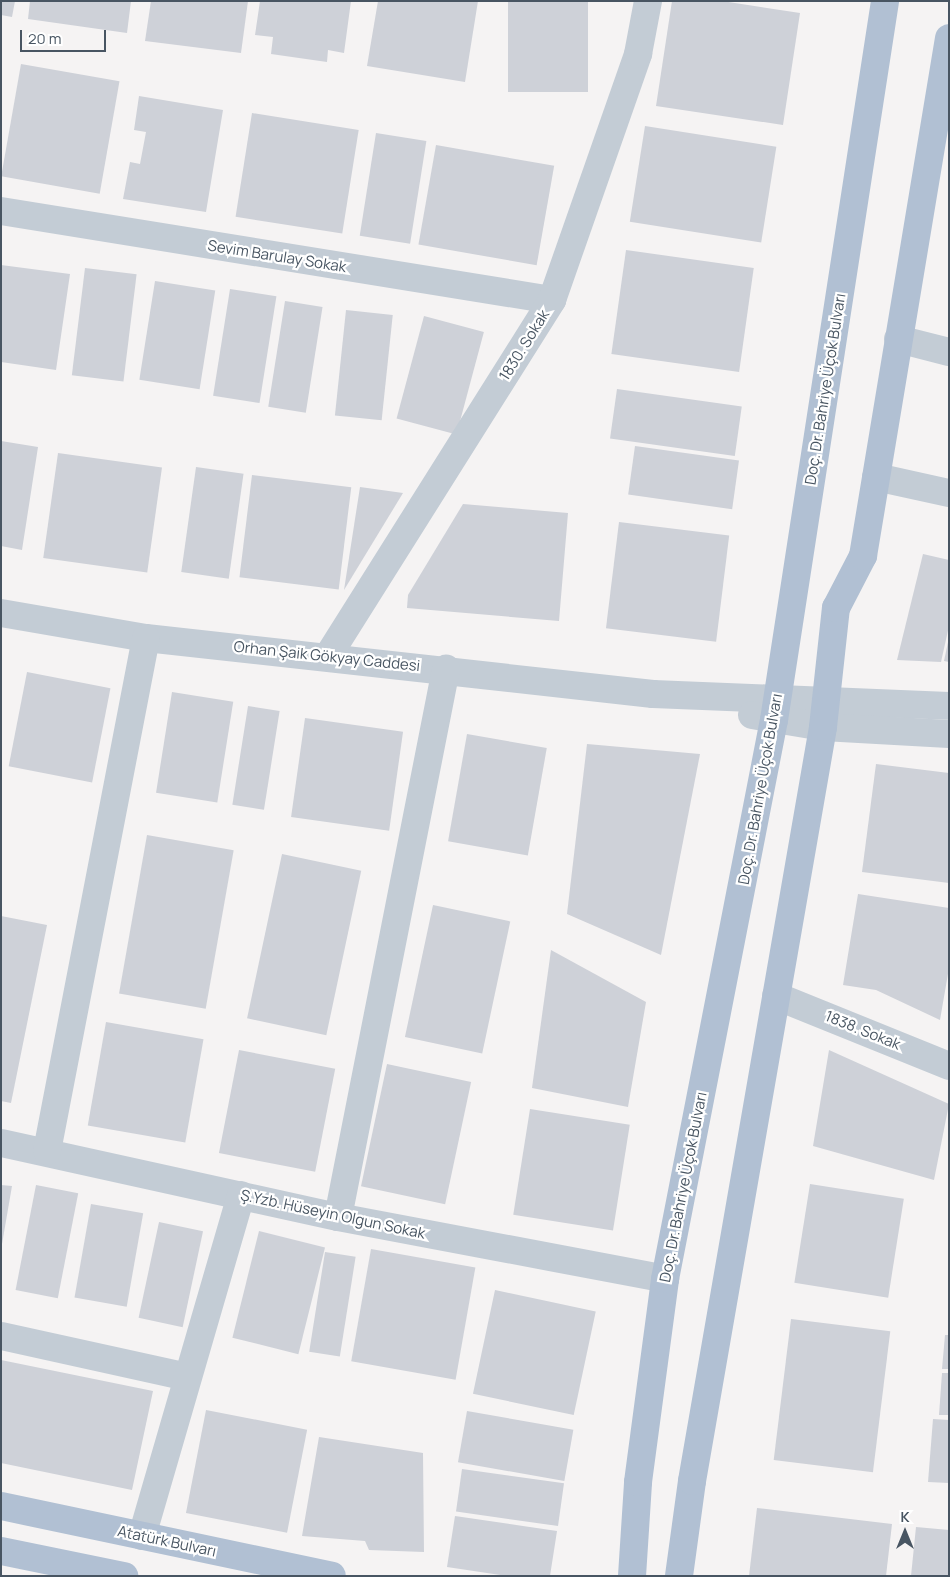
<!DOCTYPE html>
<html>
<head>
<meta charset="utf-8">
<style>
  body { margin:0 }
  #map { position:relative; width:950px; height:1577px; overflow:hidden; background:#f5f3f3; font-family:Manrope,sans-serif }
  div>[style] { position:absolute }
  .building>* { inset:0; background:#ced1d8; transform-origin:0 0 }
  .minor>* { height:28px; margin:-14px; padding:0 14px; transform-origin:14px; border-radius:14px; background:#c3ccd5 }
  .major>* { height:28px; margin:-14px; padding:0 14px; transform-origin:14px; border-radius:14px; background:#b1c0d3 }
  span { translate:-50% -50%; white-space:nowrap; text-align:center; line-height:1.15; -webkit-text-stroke:4.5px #fff; paint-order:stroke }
  .street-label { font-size:15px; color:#485562 }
  .frame { position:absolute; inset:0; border:2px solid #485562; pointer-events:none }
  .north { position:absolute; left:880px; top:1507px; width:50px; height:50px; -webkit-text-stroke:4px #fff; paint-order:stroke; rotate:0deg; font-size:14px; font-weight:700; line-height:20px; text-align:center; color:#485562 }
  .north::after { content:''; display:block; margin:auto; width:18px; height:22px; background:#485562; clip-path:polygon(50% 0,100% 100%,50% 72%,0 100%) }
  .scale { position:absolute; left:20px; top:30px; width:86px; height:22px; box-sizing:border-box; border:2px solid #485562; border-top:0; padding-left:6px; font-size:15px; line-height:18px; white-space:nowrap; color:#485562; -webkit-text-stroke:4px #fff; paint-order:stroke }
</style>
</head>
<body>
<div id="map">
  <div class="building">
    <i style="clip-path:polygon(1px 1px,15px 1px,12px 17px,1px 15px)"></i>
    <i style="clip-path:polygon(30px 1px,131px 1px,127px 33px,28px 19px)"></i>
    <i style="clip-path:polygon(151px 1px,248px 1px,241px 53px,145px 41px)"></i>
    <i style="clip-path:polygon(260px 1px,351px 1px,344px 53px,328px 50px,327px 62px,271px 54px,273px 37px,255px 35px)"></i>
    <i style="clip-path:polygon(378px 1px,478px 1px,465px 82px,367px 66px)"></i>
    <i style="left:508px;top:1px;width:80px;height:91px"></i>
    <i style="clip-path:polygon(672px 1px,722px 1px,800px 13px,783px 125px,656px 106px)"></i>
    <i style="left:21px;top:64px;width:100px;height:114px;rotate:10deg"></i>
    <i style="clip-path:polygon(139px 96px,223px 110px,206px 212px,123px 199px,130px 162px,140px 164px,146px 132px,134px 130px)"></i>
    <i style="left:252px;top:113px;width:108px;height:105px;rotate:9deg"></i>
    <i style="left:645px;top:126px;width:133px;height:97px;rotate:9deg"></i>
    <i style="left:376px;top:133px;width:51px;height:104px;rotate:9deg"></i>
    <i style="left:436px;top:145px;width:120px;height:101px;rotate:10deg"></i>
    <i style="left:626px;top:250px;width:129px;height:105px;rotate:8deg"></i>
    <i style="clip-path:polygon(1px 265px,70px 274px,56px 370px,1px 362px)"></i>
    <i style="left:85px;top:268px;width:52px;height:108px;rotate:7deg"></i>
    <i style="left:155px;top:281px;width:61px;height:100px;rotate:9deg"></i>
    <i style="left:230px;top:289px;width:47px;height:108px;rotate:9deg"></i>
    <i style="left:285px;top:301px;width:38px;height:107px;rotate:9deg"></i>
    <i style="left:346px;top:310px;width:47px;height:106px;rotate:6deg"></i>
    <i style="left:424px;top:316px;width:62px;height:106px;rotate:15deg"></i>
    <i style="left:617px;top:389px;width:126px;height:50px;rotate:8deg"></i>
    <i style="clip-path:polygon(1px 441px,38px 447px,22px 550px,1px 546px)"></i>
    <i style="left:635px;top:446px;width:105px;height:49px;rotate:8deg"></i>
    <i style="left:58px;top:453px;width:105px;height:106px;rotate:8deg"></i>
    <i style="left:196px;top:467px;width:48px;height:106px;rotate:8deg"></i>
    <i style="left:252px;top:475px;width:100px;height:103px;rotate:7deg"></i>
    <i style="clip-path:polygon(360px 487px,403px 493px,344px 590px)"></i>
    <i style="clip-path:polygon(463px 504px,568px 513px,559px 621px,407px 608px,408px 595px)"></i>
    <i style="left:619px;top:522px;width:111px;height:107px;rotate:7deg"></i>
    <i style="clip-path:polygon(923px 554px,949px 560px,949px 626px,941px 662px,897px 660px)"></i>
    <i style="clip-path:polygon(948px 642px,949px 662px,944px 661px)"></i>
    <i style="left:27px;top:672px;width:85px;height:96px;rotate:11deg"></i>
    <i style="left:172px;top:692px;width:62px;height:102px;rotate:9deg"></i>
    <i style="left:248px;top:706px;width:32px;height:100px;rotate:9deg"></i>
    <i style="left:305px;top:718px;width:99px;height:100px;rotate:8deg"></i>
    <i style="left:467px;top:734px;width:81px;height:109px;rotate:10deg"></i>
    <i style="clip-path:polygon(587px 744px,700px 754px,661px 955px,567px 914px)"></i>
    <i style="clip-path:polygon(876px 764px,949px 773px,949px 883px,862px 872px)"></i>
    <i style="left:147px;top:835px;width:88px;height:161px;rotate:10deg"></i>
    <i style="left:282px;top:854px;width:81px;height:168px;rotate:12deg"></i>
    <i style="clip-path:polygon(858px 894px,949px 908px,949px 968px,940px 1020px,876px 990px,843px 985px)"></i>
    <i style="left:433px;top:905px;width:79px;height:135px;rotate:12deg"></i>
    <i style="clip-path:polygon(1px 916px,47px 925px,11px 1103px,1px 1101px)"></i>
    <i style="clip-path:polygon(551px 950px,646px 1002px,628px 1107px,532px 1088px)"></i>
    <i style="left:106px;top:1022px;width:99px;height:105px;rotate:10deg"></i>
    <i style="left:239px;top:1050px;width:98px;height:105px;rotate:11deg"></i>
    <i style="clip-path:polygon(829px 1050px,949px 1104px,934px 1180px,813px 1146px)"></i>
    <i style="left:387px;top:1064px;width:86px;height:125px;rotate:12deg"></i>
    <i style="left:530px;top:1109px;width:101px;height:107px;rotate:9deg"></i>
    <i style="left:810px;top:1184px;width:95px;height:100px;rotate:9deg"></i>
    <i style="clip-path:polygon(1px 1185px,12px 1186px,2px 1244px,1px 1244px)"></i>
    <i style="left:36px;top:1185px;width:43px;height:107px;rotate:11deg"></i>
    <i style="left:91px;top:1204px;width:53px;height:95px;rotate:10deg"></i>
    <i style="left:159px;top:1222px;width:45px;height:98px;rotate:12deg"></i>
    <i style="left:259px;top:1231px;width:68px;height:110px;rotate:14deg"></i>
    <i style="left:371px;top:1249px;width:106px;height:114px;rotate:10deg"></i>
    <i style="left:325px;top:1252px;width:31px;height:101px;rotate:9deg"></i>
    <i style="left:495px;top:1290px;width:103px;height:106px;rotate:12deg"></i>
    <i style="left:791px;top:1319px;width:100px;height:142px;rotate:7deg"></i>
    <i style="clip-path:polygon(945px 1335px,949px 1335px,949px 1369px,942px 1369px)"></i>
    <i style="clip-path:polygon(1px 1360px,153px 1391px,132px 1490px,1px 1463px)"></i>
    <i style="clip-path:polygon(942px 1373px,949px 1373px,949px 1415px,939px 1415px)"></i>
    <i style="left:206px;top:1410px;width:103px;height:105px;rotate:11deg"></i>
    <i style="left:467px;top:1411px;width:108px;height:52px;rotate:10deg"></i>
    <i style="clip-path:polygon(933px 1419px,949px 1420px,949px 1483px,928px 1482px)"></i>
    <i style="clip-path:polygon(319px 1437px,423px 1453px,424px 1552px,369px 1550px,365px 1541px,302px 1536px)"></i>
    <i style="left:462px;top:1469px;width:103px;height:43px;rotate:8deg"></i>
    <i style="clip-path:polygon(757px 1508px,892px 1524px,886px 1576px,749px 1576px)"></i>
    <i style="clip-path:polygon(455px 1516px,557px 1531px,550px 1576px,507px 1576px,447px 1567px)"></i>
    <i style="clip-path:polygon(916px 1527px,949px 1530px,949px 1576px,911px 1576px)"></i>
  </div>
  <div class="minor">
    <i style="left:1px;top:211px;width:558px;rotate:9.18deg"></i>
    <i style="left:898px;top:339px;width:53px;rotate:14.3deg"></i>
    <i style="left:876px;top:477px;width:75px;rotate:12.4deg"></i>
    <i style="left:1px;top:613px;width:147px;rotate:9.8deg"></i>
    <i style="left:146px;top:638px;width:510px;rotate:6.3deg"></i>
    <i style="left:653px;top:694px;width:296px;rotate:2.3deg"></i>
    <i style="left:328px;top:656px;width:421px;rotate:-57.8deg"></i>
    <i style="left:552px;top:300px;width:261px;rotate:-70.7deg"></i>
    <i style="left:638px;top:54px;width:54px;rotate:-79.3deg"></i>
    <i style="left:752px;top:715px;width:72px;rotate:9.6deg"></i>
    <i style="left:823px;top:727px;width:126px;rotate:3.2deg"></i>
    <i style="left:776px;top:996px;width:187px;rotate:22deg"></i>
    <i style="left:1px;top:1143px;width:345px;rotate:12.4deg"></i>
    <i style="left:338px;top:1217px;width:333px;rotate:10.7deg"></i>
    <i style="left:47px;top:1151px;width:522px;rotate:-79.08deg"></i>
    <i style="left:338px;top:1217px;width:559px;rotate:-78.85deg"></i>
    <i style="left:1px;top:1336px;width:191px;rotate:12.4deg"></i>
    <i style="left:142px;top:1536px;width:355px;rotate:-73.8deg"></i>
  </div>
  <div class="major">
    <i style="left:1px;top:1506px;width:338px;rotate:11.9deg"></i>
    <i style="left:1px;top:1551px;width:126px;rotate:11.5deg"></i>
    <i style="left:632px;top:1576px;width:94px;rotate:-86.3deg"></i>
    <i style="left:638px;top:1482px;width:205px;rotate:-82.4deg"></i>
    <i style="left:665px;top:1279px;width:570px;rotate:-78.97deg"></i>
    <i style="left:774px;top:720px;width:728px;rotate:-81.22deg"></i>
    <i style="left:679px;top:1576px;width:96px;rotate:-82.2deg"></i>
    <i style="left:692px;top:1481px;width:765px;rotate:-80.14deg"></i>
    <i style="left:823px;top:727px;width:120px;rotate:-83.8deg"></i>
    <i style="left:836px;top:608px;width:59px;rotate:-62.6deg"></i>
    <i style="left:863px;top:556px;width:525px;rotate:-80.57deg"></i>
  </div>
  <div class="street-label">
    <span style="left:277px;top:256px;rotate:9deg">Sevim Barulay Sokak</span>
    <span style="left:524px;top:345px;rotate:-58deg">1830. Sokak</span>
    <span style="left:825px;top:389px;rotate:-81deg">Doç. Dr. Bahriye Üçok Bulvarı</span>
    <span style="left:327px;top:656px;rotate:6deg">Orhan Şaik Gökyay Caddesi</span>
    <span style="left:760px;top:789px;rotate:-80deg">Doç. Dr. Bahriye Üçok Bulvarı</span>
    <span style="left:863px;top:1030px;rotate:22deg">1838. Sokak</span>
    <span style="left:683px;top:1187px;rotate:-79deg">Doç. Dr. Bahriye Üçok Bulvarı</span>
    <span style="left:333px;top:1214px;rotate:12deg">Ş.Yzb. Hüseyin Olgun Sokak</span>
    <span style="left:167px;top:1541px;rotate:12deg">Atatürk Bulvarı</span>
  </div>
  <div class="frame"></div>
  <div class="north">K</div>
  <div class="scale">20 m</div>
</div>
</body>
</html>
